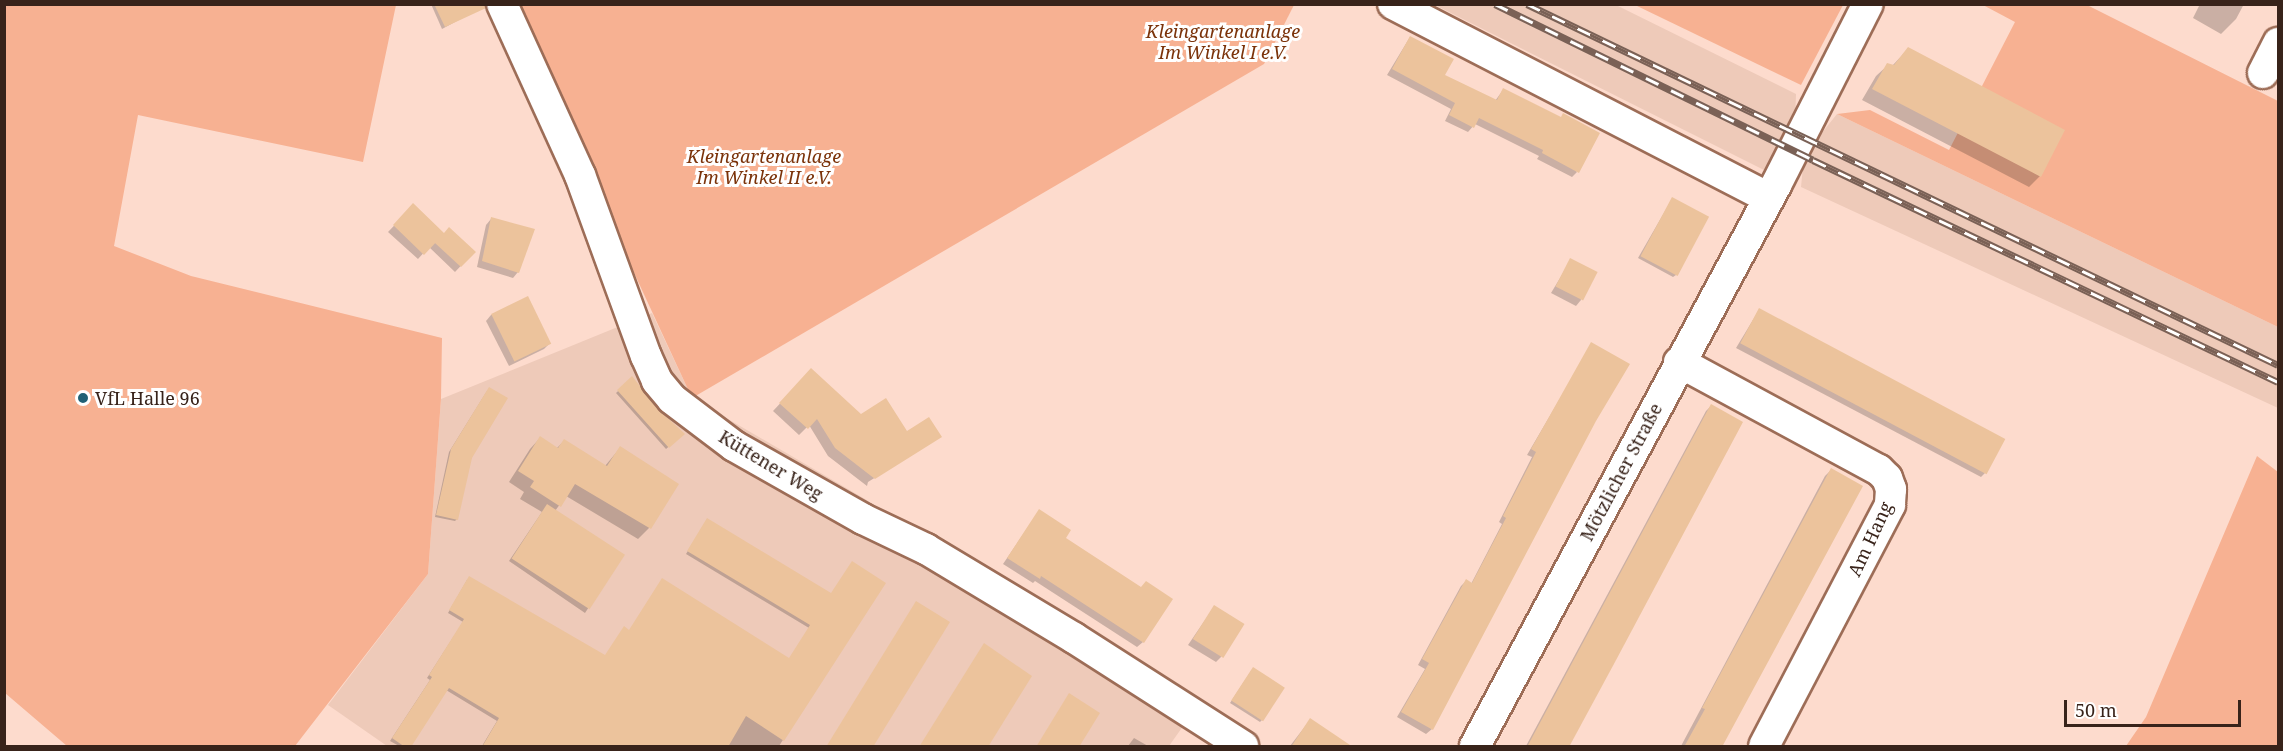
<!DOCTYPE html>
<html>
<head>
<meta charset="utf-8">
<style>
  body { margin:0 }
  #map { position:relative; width:2283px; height:751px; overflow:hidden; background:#fddbcd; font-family:"Noto Serif",serif }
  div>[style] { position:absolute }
  .built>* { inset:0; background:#eecab9 }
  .green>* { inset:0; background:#f7b192 }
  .shadow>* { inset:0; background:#0003 }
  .building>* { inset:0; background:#ecc39c; transform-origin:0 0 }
  .roads { filter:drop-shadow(2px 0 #9d6d57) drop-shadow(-2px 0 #9d6d57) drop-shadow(0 2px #9d6d57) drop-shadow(0 -2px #9d6d57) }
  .minor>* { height:30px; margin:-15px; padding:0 15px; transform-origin:15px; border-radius:15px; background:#fff }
  .rail>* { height:7px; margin-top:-3.5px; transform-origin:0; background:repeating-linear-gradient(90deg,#fff 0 14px,#7a6156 0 28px); box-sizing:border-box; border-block:2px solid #7a6156 }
  .dots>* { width:16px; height:16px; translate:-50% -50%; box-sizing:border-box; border:3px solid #fff; border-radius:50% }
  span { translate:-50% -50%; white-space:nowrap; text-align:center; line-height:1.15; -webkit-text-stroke:6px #fff; paint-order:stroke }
  .park-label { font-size:18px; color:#7b330a; font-style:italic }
  .poi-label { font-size:18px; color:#38231a }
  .left { translate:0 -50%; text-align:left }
  .street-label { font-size:18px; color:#38231a }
  .frame { position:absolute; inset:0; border:6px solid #38231a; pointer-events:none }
  .scale { position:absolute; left:2064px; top:700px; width:177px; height:27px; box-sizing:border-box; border:3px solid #38231a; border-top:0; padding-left:8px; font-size:18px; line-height:21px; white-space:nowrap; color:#38231a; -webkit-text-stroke:4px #fff; paint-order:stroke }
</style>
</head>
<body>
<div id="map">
  <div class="built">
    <i style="clip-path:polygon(1435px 5px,1616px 5px,1796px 94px,1795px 122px,1821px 134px,1837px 114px,2278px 327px,2278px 408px,1801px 187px,1803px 167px,1778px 156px,1764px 170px)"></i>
    <i style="clip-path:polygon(652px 313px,692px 398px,865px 499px,1186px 722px,1169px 746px,387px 746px,328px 705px,428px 574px,441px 399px)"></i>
  </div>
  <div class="green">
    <i style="clip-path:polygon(5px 4px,396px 5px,363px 162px,138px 115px,114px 246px,191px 276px,442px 338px,441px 399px,428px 574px,295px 746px,67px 746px,5px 693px)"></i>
    <i style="clip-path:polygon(510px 5px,1294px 5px,1264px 64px,692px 398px)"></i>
    <i style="clip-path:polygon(1635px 5px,1843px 5px,1801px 85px)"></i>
    <i style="clip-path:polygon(1983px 5px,2087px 5px,2278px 101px,2278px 327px,1837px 114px,1870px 110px,1949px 150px,2015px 22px)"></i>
    <i style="clip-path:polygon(2257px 456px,2278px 472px,2278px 746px,2126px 746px,2146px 717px)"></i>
  </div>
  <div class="shadow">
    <i style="clip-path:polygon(431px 4px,460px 4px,466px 16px,442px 29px)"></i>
    <i style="clip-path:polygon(2200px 4px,2244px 4px,2236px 19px,2221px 34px,2193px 18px)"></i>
    <i style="clip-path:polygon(1410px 37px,1443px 75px,1495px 101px,1503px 90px,1577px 172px,1572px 177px,1537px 159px,1539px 156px,1475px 124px,1468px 132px,1445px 121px,1451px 109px,1387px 75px)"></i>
    <i style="clip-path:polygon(1908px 49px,2040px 176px,2029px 187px,1862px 100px,1876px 76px,1888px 65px,1892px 66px)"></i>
    <i style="clip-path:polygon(1672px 199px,1676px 275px,1673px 277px,1638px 258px)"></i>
    <i style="clip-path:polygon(413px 206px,444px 235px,474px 252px,455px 272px,429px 247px,418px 259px,388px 232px)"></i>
    <i style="clip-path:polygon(491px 219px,518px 272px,513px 278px,477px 267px,486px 225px)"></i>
    <i style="clip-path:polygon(1571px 260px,1581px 300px,1576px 306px,1551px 293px)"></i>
    <i style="clip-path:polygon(527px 298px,550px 343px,544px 349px,509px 366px,486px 321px,491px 315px)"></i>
    <i style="clip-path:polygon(1759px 310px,1986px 472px,1981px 477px,1736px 348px)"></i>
    <i style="clip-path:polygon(1592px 344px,1595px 420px,1432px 729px,1426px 734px,1397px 717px,1425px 669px,1418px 665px,1461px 586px,1466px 581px,1471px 584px,1502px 524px,1499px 522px,1532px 457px,1527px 455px)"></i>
    <i style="clip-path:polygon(632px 378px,658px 411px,683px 434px,666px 449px,616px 393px)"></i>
    <i style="clip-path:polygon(804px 378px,861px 416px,906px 433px,940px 437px,868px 482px,867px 486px,828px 456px,809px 425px,799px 435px,773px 411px)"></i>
    <i style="clip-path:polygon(487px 391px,457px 519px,455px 521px,435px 517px,449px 452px)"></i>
    <i style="clip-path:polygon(1711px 406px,1568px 746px,1526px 746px,1706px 411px)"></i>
    <i style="clip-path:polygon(540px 438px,556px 449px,564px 441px,605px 466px,620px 448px,677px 485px,649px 528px,638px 539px,566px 496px,555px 511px,623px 555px,585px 613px,509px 561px,542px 512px,520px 499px,524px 492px,509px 482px,530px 449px)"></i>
    <i style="clip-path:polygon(1831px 470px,1722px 746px,1681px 746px,1825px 476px)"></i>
    <i style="clip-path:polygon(1039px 511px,1143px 642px,1137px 647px,1035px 581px,1033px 583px,1003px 564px)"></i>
    <i style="clip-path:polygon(705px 523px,831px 594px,884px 583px,779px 746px,482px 746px,497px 721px,446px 690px,409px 746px,399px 746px,390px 741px,430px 680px,427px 678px,463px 622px,448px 613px,467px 580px,605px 657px,629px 631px,789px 660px,809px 628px,686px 554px)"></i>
    <i style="clip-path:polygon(1214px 607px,1221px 657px,1216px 662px,1188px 645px)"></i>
    <i style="clip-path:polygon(1251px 671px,1262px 720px,1260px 722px,1230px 703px)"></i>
    <i style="clip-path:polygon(1310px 720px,1338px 746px,1290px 746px)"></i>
    <i style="clip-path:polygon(1134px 738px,1148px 746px,1128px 746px)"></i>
  </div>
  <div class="building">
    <i style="clip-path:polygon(434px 4px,485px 4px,486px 8px,445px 27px)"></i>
    <i style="clip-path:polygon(1410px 36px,1454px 59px,1445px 75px,1497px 100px,1503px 88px,1561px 117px,1563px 113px,1600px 133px,1579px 173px,1542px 153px,1543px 150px,1479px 118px,1474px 128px,1449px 115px,1455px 103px,1392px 69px)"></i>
    <i style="clip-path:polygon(1908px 47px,2065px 130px,2041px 177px,1872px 89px,1887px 63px,1894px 65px)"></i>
    <i style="left:1672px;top:197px;width:42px;height:67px;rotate:28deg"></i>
    <i style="clip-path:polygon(413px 203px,444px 233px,449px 227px,476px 252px,461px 267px,435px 243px,439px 239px,424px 255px,393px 225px)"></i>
    <i style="clip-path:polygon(491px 217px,535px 229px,519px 273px,482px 261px)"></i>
    <i style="left:1570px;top:258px;width:31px;height:32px;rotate:27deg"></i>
    <i style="left:528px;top:296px;width:53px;height:41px;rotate:64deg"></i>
    <i style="left:1759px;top:308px;width:279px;height:40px;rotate:28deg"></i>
    <i style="clip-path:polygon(1591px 342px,1630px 364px,1596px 421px,1433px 730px,1401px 712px,1429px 663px,1422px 659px,1466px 579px,1472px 583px,1506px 518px,1503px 516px,1536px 452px,1531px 449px)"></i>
    <i style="clip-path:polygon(811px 368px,861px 414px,886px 398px,907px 431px,929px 417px,942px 437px,875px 479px,835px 448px,817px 419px,808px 429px,779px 403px)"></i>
    <i style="clip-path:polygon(632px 376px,659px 410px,685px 434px,669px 448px,617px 390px)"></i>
    <i style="clip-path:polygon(489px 387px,508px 398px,472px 458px,458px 520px,436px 515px,451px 449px)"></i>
    <i style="clip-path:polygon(1711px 404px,1743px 422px,1615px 662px,1569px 747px,1527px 747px)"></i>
    <i style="clip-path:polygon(540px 436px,558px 448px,564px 439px,607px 466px,620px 446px,679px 484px,651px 529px,575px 484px,561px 507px,530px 487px,534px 481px,518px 471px)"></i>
    <i style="clip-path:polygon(1831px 468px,1863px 486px,1722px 747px,1684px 747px,1705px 709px,1702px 708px)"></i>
    <i style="left:547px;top:504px;width:93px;height:65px;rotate:33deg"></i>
    <i style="clip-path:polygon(1039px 509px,1071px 530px,1066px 538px,1141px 587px,1146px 581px,1173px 599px,1144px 643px,1041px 576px,1040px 579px,1007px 558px)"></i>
    <i style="clip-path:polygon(707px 518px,831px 593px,852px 561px,886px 583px,784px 741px,746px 716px,728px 747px,482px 747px,499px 718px,449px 688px,411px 747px,405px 747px,392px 738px,432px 677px,429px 675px,464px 619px,449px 610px,469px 576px,605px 655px,624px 626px,629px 630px,662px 578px,789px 658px,810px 625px,687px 551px)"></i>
    <i style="clip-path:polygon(916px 601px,950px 622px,873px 747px,826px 747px)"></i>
    <i style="left:1214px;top:605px;width:36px;height:40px;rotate:32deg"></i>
    <i style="clip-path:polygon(984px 643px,1032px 676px,988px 747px,919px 747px)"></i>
    <i style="left:1253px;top:667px;width:38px;height:40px;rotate:33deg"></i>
    <i style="clip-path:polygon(1069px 693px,1100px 713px,1079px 747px,1036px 747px)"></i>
    <i style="clip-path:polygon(1310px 718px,1353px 747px,1291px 747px)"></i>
  </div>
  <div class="roads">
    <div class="minor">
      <i style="left:502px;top:4px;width:188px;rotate:65.5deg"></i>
      <i style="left:580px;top:175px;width:193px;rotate:70deg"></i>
      <i style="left:646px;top:356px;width:27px;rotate:66deg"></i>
      <i style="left:657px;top:381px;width:23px;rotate:50deg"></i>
      <i style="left:672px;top:399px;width:78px;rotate:37.2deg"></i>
      <i style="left:734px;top:446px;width:148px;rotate:29.5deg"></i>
      <i style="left:863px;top:519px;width:70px;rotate:25.5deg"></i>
      <i style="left:926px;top:549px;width:173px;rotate:31deg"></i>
      <i style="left:1074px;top:638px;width:201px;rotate:32.6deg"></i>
      <i style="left:1393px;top:4px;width:423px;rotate:27.3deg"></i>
      <i style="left:2263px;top:73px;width:34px;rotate:-63deg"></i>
      <i style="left:1679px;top:362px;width:227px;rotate:28.4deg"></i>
      <i style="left:1879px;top:470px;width:11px;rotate:45deg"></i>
      <i style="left:1887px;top:478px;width:12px;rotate:70deg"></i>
      <i style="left:1891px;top:489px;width:16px;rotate:94deg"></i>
      <i style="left:1890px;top:505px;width:272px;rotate:117.6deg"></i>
      <i style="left:1475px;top:746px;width:637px;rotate:-61.78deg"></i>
      <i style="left:1776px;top:185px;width:203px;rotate:-63.1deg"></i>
    </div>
  </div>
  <div class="rail">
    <i style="left:1495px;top:4px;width:354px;rotate:26.1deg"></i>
    <i style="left:1813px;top:160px;width:515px;rotate:25.52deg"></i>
    <i style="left:1527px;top:4px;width:833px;rotate:25.67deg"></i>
  </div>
  <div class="dots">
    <i style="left:83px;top:398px;background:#206075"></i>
  </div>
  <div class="park-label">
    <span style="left:1223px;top:42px">Kleingartenanlage<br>Im Winkel I e.V.</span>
    <span style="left:764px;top:167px">Kleingartenanlage<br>Im Winkel II e.V.</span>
  </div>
  <div class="poi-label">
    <span class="left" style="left:95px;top:398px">VfL Halle 96</span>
  </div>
  <div class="street-label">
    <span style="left:771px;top:465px;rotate:31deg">Küttener Weg</span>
    <span style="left:1621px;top:472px;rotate:-62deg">Mötzlicher Straße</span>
    <span style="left:1870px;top:539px;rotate:-65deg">Am Hang</span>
  </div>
  <div class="frame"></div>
  <div class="scale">50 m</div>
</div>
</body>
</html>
